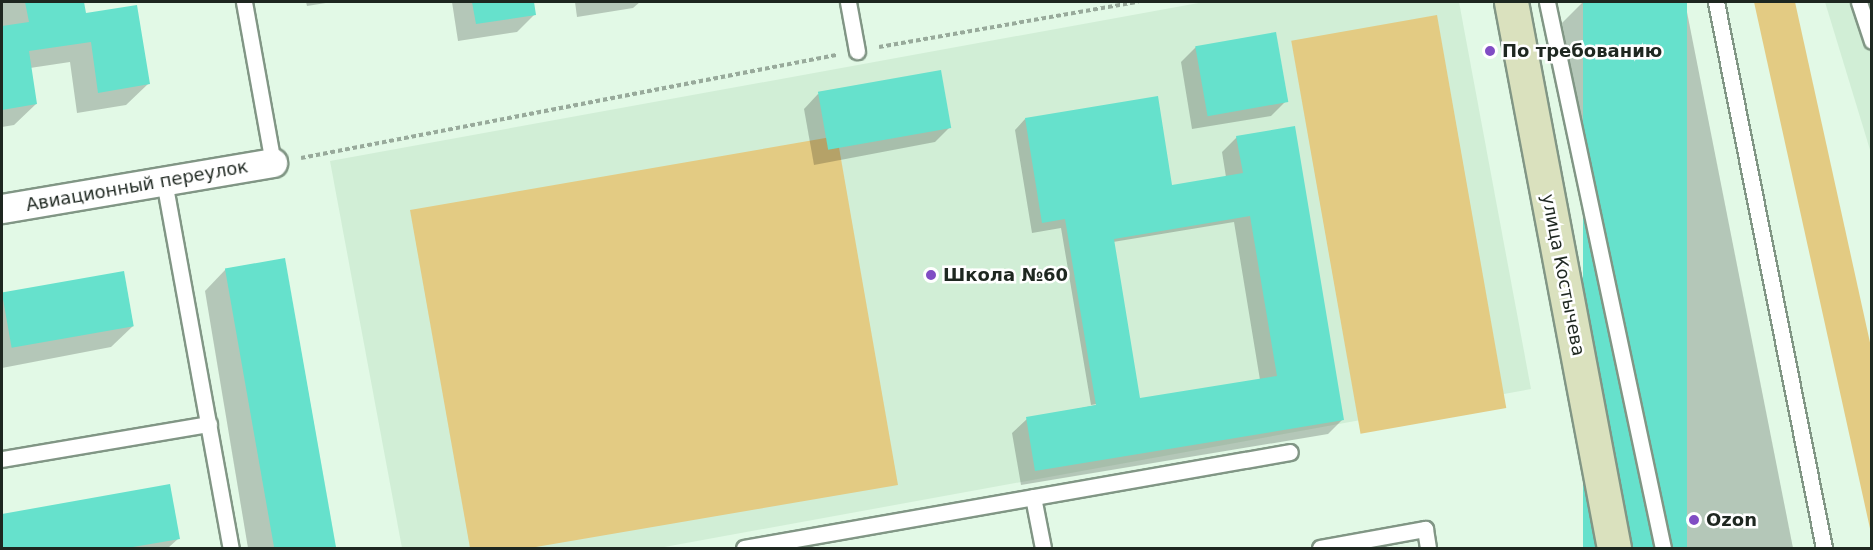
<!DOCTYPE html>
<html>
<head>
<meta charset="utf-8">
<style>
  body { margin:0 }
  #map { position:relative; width:1873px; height:550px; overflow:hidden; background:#e2f9e6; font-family:"DejaVu Sans",sans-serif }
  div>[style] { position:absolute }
  .built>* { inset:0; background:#d1eed6 }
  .green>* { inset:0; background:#e3cb83; transform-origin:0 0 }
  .shadow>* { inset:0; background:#0003 }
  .building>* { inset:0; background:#66e1cc; transform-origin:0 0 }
  .path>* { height:4px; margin-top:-2px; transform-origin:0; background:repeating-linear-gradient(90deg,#98aa9b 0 4.5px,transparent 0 7.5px) }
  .roads { filter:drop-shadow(2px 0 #819685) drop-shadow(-2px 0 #819685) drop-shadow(0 2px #819685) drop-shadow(0 -2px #819685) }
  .service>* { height:15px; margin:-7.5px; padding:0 7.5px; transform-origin:7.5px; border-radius:7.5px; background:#fff }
  .minor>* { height:28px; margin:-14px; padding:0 14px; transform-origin:14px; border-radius:14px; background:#fff }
  .secondary>* { height:33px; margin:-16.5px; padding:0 16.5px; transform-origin:16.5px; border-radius:16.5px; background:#dae1be }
  .dots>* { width:16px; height:16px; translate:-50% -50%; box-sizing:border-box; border:3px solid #fff; border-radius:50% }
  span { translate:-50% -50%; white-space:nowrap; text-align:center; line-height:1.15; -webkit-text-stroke:5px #fff; paint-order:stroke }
  .poi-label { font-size:18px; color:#1e2720; font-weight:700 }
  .left { translate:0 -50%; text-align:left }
  .street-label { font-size:18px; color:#1e2720 }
  .frame { position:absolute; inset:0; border:3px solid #1e2720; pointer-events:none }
</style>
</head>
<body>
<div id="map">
  <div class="built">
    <i style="clip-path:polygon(1204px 2px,1459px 2px,1531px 389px,659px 548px,402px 548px,330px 161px)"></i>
    <i style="clip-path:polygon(1825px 2px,1871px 2px,1871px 153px)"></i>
  </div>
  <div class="green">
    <i style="clip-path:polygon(1754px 2px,1795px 2px,1871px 347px,1871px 533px)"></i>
    <i style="left:1437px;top:15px;width:399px;height:148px;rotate:80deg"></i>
    <i style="clip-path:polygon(837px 136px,898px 485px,530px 548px,470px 548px,410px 210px)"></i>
  </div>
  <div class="shadow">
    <i style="clip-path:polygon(2px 2px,83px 2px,85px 15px,148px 84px,126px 105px,77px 113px,70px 62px,30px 68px,36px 104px,14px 125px,2px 127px)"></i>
    <i style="clip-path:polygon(306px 2px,332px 2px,307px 6px)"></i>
    <i style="clip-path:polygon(452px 2px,533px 2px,535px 14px,517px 32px,458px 41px)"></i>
    <i style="clip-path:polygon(575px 2px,640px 2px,633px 8px,577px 17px)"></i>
    <i style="clip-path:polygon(1583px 2px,1685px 2px,1793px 548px,1665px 548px,1562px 23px)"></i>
    <i style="clip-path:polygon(1196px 47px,1286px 101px,1271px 116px,1192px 129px,1181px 62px)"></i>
    <i style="clip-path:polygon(818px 94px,950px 127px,935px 142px,814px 165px,804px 109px)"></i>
    <i style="clip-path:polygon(evenodd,1025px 119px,1171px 188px,1226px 177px,1222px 152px,1237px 137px,1343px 419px,1328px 434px,1021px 485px,1012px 433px,1027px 419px,1131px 398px,1091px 405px,1061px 228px,1032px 233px,1015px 130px,1025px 119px,1234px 222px,1260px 380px,1139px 400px,1113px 242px,1234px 222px)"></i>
    <i style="clip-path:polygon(284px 259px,332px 548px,248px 548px,205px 291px,226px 269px)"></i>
    <i style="clip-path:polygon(123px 273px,133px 326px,111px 347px,2px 368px,2px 295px)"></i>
    <i style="clip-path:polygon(169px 485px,179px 538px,168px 548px,2px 548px,2px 516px)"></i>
  </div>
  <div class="building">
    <i style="clip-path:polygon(25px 2px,84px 2px,86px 13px,137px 5px,150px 84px,98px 93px,91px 42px,29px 51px,37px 104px,2px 110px,2px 26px,29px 22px)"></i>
    <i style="clip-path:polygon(472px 2px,534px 2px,536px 15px,476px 24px)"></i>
    <i style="left:1583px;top:2px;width:104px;height:556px"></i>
    <i style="left:1276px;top:32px;width:71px;height:82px;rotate:80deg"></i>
    <i style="left:941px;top:70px;width:59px;height:125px;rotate:80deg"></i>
    <i style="clip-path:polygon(evenodd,1158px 96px,1172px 185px,1243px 173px,1236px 136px,1295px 126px,1344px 420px,1035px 471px,1026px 417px,1096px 405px,1065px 219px,1042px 223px,1025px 118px,1158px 96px,1250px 216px,1277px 376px,1140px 398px,1114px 239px,1250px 216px)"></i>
    <i style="left:285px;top:258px;width:294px;height:61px;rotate:80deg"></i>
    <i style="left:124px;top:271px;width:56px;height:124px;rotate:80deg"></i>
    <i style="clip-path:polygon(170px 484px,180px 539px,127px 548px,2px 548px,2px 514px)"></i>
  </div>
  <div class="path">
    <i style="left:879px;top:47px;width:263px;rotate:-9.9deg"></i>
    <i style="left:301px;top:158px;width:545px;rotate:-10.9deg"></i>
  </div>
  <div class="roads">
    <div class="service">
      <i style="left:244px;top:2px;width:164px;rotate:79.8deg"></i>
      <i style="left:848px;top:2px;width:50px;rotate:79.6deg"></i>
      <i style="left:1547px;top:2px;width:558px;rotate:78.01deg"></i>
      <i style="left:1716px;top:2px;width:557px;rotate:78.81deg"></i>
      <i style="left:1859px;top:2px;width:41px;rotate:71.6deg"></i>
      <i style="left:164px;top:181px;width:373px;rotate:79.7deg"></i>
      <i style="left:2px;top:459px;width:210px;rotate:-9.6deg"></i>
      <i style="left:1033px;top:497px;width:52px;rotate:78.9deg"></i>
      <i style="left:744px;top:548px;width:554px;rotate:-9.97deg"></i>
      <i style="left:1320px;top:548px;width:107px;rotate:-10.3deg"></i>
      <i style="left:1425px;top:529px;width:19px;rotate:81deg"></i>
    </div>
    <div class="minor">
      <i style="left:2px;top:209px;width:275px;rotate:-9.6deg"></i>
    </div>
    <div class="secondary">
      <i style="left:1511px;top:2px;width:556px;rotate:79.32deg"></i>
    </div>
  </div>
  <div class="dots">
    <i style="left:1490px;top:51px;background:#804dc4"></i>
    <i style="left:931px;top:275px;background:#804dc4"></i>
    <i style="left:1694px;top:520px;background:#804dc4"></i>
  </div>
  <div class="poi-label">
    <span class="left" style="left:1502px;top:51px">По требованию</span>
    <span class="left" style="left:943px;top:275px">Школа №60</span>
    <span class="left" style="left:1706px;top:520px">Ozon</span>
  </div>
  <div class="street-label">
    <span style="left:137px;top:186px;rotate:-10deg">Авиационный переулок</span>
    <span style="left:1563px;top:275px;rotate:79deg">улица Костычева</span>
  </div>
  <div class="frame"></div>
</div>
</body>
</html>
